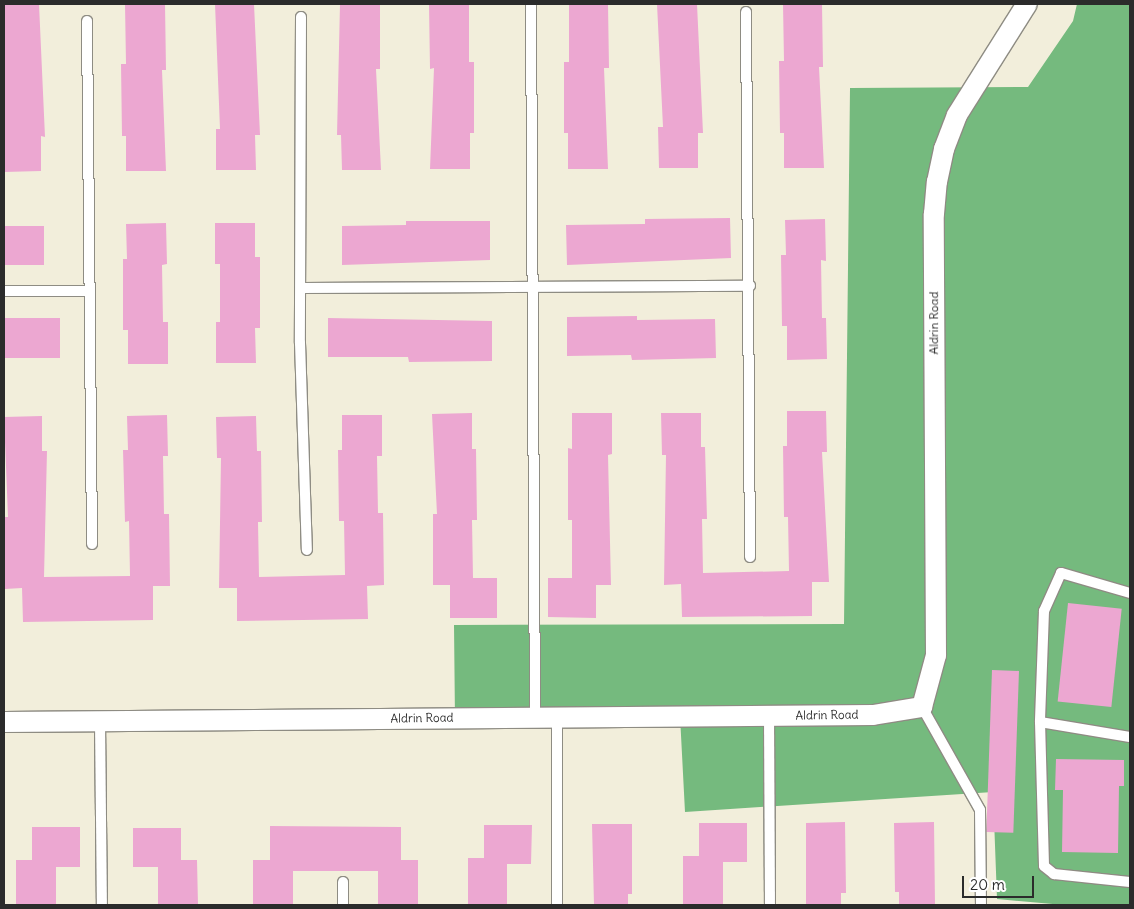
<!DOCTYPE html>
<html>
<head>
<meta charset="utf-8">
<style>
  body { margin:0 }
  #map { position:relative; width:1134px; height:909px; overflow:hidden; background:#f2eedb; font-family:Delius,sans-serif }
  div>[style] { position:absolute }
  .forest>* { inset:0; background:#75ba7e }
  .building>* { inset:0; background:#eca7d1; transform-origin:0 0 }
  .roads { filter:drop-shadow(1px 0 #8e8c83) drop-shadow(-1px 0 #8e8c83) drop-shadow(0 1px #8e8c83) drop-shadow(0 -1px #8e8c83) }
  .lane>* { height:10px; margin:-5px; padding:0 5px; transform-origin:5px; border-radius:5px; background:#fff }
  .street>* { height:20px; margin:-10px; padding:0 10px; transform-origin:10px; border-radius:10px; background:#fff }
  span { translate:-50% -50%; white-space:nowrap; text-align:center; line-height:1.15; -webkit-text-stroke:4px #fff; paint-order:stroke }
  .street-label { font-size:12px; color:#2b2b2b }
  .frame { position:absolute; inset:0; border:5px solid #2b2b2b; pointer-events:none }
  .scale { position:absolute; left:962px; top:876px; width:72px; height:22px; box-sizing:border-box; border:2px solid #2b2b2b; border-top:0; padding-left:6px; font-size:15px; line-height:18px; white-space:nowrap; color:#2b2b2b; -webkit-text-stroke:4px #fff; paint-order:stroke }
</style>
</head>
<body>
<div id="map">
  <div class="forest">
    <i style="clip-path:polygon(1077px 4px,1130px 4px,1130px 905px,1064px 905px,997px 899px,993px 792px,685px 812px,680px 716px,455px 721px,454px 625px,844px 624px,850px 88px,1028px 87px,1073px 21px)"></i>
  </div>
  <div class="building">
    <i style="clip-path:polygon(4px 4px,39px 4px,45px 137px,41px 136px,41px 171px,4px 172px)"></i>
    <i style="clip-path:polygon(125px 4px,165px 4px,166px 70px,162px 70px,166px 171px,126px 171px,126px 136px,122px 136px,121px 64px,126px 64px)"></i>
    <i style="clip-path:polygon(215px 4px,254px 4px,260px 135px,255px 135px,256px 170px,216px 170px,216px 129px,220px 129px)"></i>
    <i style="clip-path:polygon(340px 4px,380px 4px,380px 69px,376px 69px,381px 170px,342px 170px,341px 135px,337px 135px)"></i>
    <i style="clip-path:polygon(429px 4px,469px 4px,469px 62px,474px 62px,474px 133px,470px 133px,470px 169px,430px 169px,434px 68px,430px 69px)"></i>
    <i style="clip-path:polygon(569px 4px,608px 4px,609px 68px,604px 68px,608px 169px,568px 169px,568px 133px,564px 133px,564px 62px,569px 62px)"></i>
    <i style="clip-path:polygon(657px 4px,697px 4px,703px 133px,698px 133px,698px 168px,659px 168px,658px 127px,663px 127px)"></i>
    <i style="clip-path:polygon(783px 4px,822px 4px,823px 67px,819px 67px,824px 168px,784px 168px,784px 133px,780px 133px,779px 61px,784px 61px)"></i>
    <i style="clip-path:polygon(730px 218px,731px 258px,567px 265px,566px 225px,645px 224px,645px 219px)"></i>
    <i style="clip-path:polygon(825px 219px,826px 261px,821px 260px,822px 318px,826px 318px,827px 359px,787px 360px,787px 326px,782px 326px,781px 255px,786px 255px,785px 220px)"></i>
    <i style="clip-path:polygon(406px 221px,490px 221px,490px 260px,342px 265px,342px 226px,406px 225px)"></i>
    <i style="clip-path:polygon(166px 223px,167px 264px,162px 265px,163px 322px,168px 322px,168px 364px,128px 364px,128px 330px,123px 330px,123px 259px,127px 259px,126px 224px)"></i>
    <i style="clip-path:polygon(215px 223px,255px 223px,255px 257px,260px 257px,260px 328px,255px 328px,256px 363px,216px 363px,216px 322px,220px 322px,220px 264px,215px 264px)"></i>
    <i style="left:44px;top:226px;width:39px;height:40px;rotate:90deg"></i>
    <i style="clip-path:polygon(637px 316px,637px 320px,715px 319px,716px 358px,632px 360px,631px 355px,567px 356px,567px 317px)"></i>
    <i style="left:60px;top:318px;width:40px;height:56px;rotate:90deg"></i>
    <i style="clip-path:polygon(328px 318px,492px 321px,492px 361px,409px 362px,408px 357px,328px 357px)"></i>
    <i style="clip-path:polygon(787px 411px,826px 411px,827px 452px,822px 452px,829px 582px,812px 582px,812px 616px,682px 617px,681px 584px,664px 585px,666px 455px,662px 455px,661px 413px,701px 413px,701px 447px,705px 447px,707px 519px,702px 519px,703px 573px,789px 571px,788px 517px,784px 517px,783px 446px,787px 446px)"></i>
    <i style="clip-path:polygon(472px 413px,472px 449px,476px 449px,477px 520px,472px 520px,473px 578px,497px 578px,497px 618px,450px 618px,450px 585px,433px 585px,433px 514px,437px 514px,432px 414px)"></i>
    <i style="clip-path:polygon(572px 413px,612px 413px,612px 454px,608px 455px,611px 585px,596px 585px,596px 618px,548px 617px,548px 578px,572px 578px,572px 520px,568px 520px,568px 448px,572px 449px)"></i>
    <i style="clip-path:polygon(167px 415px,168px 456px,163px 456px,164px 514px,169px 514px,170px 586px,153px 586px,153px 620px,23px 622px,22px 588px,5px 589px,4px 517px,8px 517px,4px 417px,42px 416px,42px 451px,47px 451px,44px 577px,130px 576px,129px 521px,125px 522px,123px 450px,128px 450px,127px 416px)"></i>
    <i style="clip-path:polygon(342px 415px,382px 415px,382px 456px,377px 456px,378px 513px,383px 513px,384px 585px,367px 586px,368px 619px,237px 621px,237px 588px,219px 588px,221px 458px,217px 458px,216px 417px,256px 416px,257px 451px,261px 451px,262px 522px,258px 522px,259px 577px,345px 575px,344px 521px,339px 521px,338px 450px,342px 450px)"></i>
    <i style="left:1068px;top:603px;width:54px;height:99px;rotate:6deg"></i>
    <i style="left:992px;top:670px;width:27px;height:162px;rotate:2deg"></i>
    <i style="clip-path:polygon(1056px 759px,1124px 760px,1124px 786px,1119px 786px,1118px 853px,1062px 852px,1063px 790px,1055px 790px)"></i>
    <i style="clip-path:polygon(845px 822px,846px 893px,841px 893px,841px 905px,806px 905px,806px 823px)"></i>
    <i style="clip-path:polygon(934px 822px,935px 905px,899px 905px,899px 892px,895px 892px,894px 823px)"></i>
    <i style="clip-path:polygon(699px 823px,747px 823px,747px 862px,723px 862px,723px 905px,683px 905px,683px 856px,699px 856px)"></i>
    <i style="clip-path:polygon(592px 824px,632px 824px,632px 894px,628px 894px,628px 905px,594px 905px)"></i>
    <i style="clip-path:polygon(484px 825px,532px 825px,531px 864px,507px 864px,507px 905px,468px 905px,468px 858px,484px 858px)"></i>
    <i style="clip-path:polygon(270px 826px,401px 827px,401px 860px,418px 860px,418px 905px,378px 905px,378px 871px,293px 871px,293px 905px,253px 905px,253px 860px,270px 860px)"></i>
    <i style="clip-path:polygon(32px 827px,80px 827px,80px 867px,56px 867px,56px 905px,16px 905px,16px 860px,32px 860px)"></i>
    <i style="clip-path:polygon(133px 828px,181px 828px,181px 860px,197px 860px,198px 905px,158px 905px,158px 867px,133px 867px)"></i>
  </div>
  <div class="roads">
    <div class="lane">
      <i style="left:531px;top:4px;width:713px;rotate:89.68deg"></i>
      <i style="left:746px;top:12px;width:545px;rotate:89.58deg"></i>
      <i style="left:301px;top:17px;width:326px;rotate:90.2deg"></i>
      <i style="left:300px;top:343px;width:207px;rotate:88.1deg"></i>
      <i style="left:87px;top:21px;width:523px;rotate:89.45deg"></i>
      <i style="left:302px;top:288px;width:448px;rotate:-0.3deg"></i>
      <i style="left:4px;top:291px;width:86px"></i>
      <i style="left:1130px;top:593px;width:72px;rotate:-163.8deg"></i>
      <i style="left:1061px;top:573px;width:42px;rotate:114.1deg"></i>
      <i style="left:1044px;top:611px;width:111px;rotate:92.1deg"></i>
      <i style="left:1040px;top:722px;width:144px;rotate:88.4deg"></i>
      <i style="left:1044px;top:866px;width:13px;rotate:39deg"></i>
      <i style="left:1054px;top:874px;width:76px;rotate:6deg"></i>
      <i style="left:922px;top:707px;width:118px;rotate:60.6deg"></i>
      <i style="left:980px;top:810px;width:95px;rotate:89.4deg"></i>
      <i style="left:769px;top:716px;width:189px;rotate:89.7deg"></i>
      <i style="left:100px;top:722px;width:183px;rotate:89.4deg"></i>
      <i style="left:1040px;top:722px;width:91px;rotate:9.5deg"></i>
      <i style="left:343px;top:882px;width:23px;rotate:90deg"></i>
      <i style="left:557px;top:905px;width:188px;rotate:-90deg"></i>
    </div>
    <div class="street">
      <i style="left:4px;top:722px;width:869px;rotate:-0.46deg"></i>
      <i style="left:873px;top:715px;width:50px;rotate:-9.3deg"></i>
      <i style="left:922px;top:707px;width:54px;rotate:-74.9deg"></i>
      <i style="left:936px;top:655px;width:441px;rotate:-90.3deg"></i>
      <i style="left:934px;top:214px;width:32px;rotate:-85deg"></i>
      <i style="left:937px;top:182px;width:34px;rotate:-78deg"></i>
      <i style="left:944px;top:149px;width:36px;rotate:-69deg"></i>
      <i style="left:957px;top:115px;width:131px;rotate:-57.8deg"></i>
    </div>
  </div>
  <div class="street-label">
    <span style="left:934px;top:323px;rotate:-90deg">Aldrin Road</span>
    <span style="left:827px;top:715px;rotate:-1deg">Aldrin Road</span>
    <span style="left:422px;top:718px;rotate:-1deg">Aldrin Road</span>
  </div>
  <div class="frame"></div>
  <div class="scale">20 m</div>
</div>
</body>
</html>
